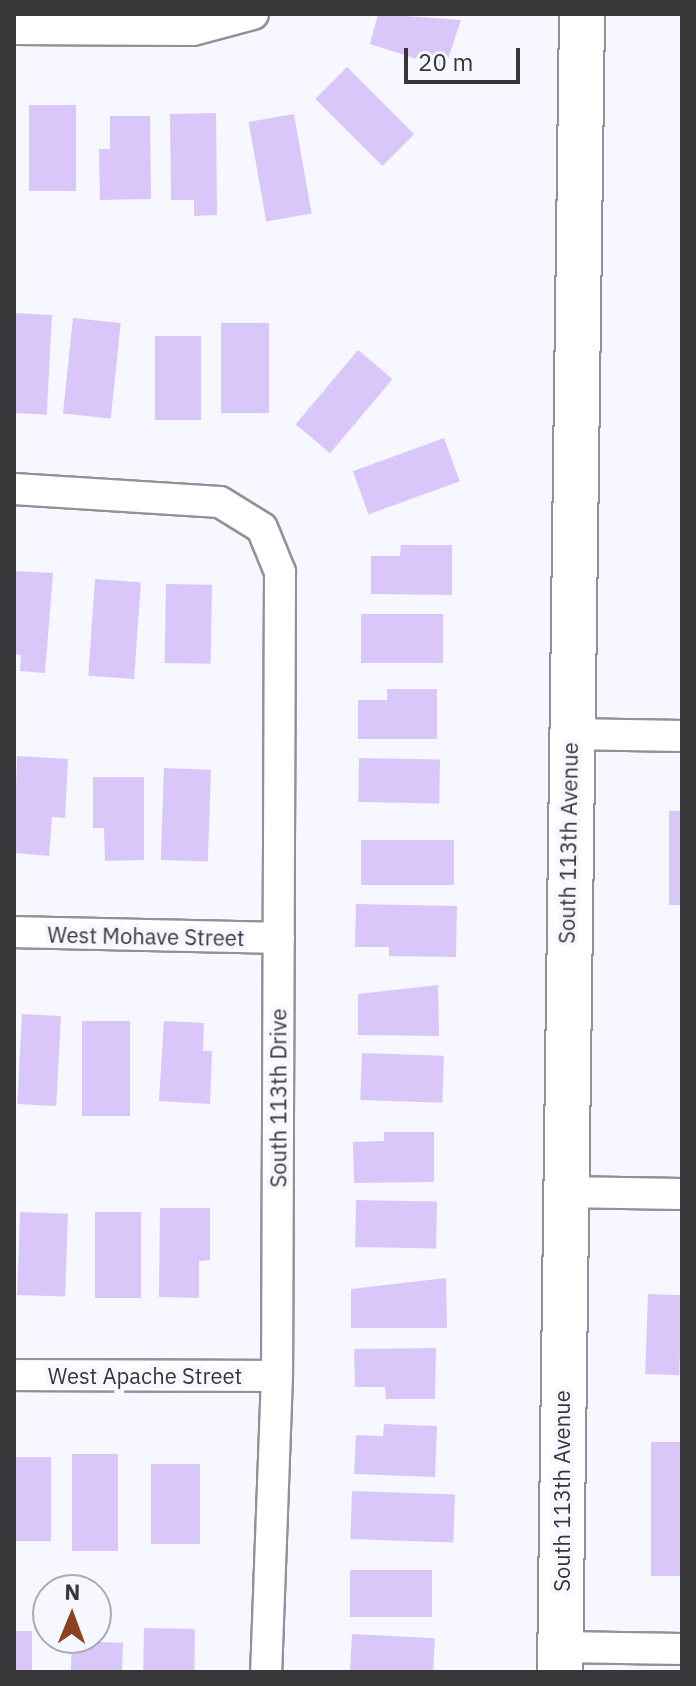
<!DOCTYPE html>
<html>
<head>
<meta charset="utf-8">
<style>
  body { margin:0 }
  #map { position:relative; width:696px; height:1686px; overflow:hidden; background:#f6f7ff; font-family:"IBM Plex Sans",sans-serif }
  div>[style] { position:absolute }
  .building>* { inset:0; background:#dac7fa; transform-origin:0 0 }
  .roads { filter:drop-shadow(2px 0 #909299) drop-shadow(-2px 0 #909299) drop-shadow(0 2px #909299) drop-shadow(0 -2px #909299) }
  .street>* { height:30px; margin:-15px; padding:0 15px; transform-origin:15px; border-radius:15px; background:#fff }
  .secondary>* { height:44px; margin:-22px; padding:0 22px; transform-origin:22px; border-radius:22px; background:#fff }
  span { translate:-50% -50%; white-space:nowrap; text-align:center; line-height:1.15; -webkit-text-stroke:8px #f6f7ff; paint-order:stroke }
  .street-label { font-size:22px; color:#37373a }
  .frame { position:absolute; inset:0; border:16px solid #37373a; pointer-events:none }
  .north { position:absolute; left:32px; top:1574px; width:80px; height:80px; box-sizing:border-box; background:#f6f7ff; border:2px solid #aaaab0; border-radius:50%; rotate:1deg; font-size:22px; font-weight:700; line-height:32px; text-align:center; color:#37373a }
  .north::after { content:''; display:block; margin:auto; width:28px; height:36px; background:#8a4320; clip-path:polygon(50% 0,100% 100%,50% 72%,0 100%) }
  .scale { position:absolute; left:404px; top:48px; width:116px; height:36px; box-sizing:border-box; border:4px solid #37373a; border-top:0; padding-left:10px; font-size:24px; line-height:28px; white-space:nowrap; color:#37373a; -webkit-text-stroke:6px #f6f7ff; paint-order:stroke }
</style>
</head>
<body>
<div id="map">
  <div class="building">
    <i style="clip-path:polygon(378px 14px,461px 20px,445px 68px,370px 44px)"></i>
    <i style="left:347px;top:67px;width:95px;height:45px;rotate:45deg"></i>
    <i style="left:29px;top:105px;width:47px;height:86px"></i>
    <i style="clip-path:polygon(216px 113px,217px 215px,194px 216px,194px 200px,171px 200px,170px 114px)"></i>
    <i style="left:294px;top:114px;width:101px;height:46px;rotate:80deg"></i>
    <i style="clip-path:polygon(110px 116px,150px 116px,151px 199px,100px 200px,99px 149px,110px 149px)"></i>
    <i style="left:14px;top:313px;width:38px;height:100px;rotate:3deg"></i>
    <i style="left:73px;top:318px;width:48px;height:96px;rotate:6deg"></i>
    <i style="left:221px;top:323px;width:48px;height:90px"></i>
    <i style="left:155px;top:336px;width:46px;height:84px"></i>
    <i style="left:358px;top:350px;width:45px;height:97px;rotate:40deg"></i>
    <i style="left:444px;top:438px;width:46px;height:97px;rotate:70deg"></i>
    <i style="clip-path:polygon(401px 545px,452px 545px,452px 595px,371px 594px,371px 556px,400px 556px)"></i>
    <i style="clip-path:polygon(14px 571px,53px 573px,45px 673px,20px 671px,21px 655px,14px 654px)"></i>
    <i style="left:95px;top:579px;width:46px;height:97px;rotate:4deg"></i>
    <i style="left:166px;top:584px;width:46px;height:79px;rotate:1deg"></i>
    <i style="left:361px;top:614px;width:82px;height:49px"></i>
    <i style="clip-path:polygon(387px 689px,437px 689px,437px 739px,358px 739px,358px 700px,387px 700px)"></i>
    <i style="clip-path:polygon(17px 756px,68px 759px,65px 818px,52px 817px,49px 856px,14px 853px)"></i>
    <i style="left:359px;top:758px;width:81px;height:44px;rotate:1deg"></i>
    <i style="left:164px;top:768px;width:47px;height:92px;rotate:2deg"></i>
    <i style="clip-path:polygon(93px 777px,144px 777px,144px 860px,105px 861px,104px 828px,93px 828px)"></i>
    <i style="left:669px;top:811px;width:13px;height:94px"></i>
    <i style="left:454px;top:840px;width:45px;height:93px;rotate:90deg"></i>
    <i style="clip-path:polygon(356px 904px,457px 906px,456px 957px,389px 956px,389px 947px,355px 947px)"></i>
    <i style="clip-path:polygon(438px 985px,439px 1036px,358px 1035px,358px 994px)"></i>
    <i style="left:22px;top:1014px;width:39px;height:90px;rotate:3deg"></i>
    <i style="left:82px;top:1021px;width:48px;height:95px"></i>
    <i style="clip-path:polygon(164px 1021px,204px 1023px,203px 1051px,212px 1051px,210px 1104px,159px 1101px)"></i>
    <i style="left:362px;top:1053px;width:82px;height:47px;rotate:2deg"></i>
    <i style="clip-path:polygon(384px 1132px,434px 1132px,434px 1182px,354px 1183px,353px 1142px,384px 1141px)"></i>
    <i style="left:356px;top:1200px;width:81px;height:47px;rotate:1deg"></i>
    <i style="clip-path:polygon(160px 1208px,210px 1208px,210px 1260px,199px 1261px,199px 1298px,159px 1297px)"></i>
    <i style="left:20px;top:1212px;width:48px;height:83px;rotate:2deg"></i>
    <i style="left:95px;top:1212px;width:46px;height:86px"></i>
    <i style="clip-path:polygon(446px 1278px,447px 1328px,351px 1328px,351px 1289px)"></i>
    <i style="left:648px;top:1294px;width:34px;height:80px;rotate:2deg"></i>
    <i style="clip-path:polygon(436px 1348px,435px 1399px,386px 1399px,385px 1387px,355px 1387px,354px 1349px)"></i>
    <i style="clip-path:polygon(384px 1424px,437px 1426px,435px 1477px,354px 1474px,356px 1435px,383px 1436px)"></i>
    <i style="left:651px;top:1442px;width:31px;height:134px"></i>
    <i style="left:72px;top:1454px;width:46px;height:97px"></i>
    <i style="left:14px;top:1457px;width:37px;height:84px"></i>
    <i style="left:200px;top:1464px;width:80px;height:49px;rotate:90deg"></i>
    <i style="left:352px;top:1491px;width:103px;height:48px;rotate:2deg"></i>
    <i style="left:350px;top:1570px;width:82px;height:47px"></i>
    <i style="left:144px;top:1628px;width:51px;height:44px;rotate:1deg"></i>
    <i style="left:14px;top:1631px;width:18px;height:41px"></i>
    <i style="left:352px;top:1634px;width:83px;height:38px;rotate:3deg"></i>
    <i style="left:72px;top:1641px;width:51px;height:31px;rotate:2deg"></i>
  </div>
  <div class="roads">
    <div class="street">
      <i style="left:14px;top:29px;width:179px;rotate:0.3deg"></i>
      <i style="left:193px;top:30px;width:62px;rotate:-14.9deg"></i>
      <i style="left:14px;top:489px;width:206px;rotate:3.6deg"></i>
      <i style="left:220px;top:502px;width:49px;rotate:31.8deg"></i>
      <i style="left:262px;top:528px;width:48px;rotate:67.8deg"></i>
      <i style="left:280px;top:572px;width:804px;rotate:90.21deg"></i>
      <i style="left:277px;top:1376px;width:296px;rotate:92.1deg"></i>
      <i style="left:569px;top:734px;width:113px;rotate:1deg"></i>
      <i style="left:14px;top:932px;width:265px;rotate:1.3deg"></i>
      <i style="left:564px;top:1192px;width:118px;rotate:1deg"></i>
      <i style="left:14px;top:1375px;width:263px;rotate:0.2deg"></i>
      <i style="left:561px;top:1647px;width:121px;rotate:0.9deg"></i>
    </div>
    <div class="secondary">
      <i style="left:560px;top:1672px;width:1658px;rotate:-89.24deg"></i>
    </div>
  </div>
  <div class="street-label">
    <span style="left:568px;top:843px;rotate:-89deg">South 113th Avenue</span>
    <span style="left:146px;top:936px;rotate:1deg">West Mohave Street</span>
    <span style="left:278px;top:1098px;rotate:-90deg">South 113th Drive</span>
    <span style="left:145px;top:1376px">West Apache Street</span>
    <span style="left:562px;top:1491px;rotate:-90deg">South 113th Avenue</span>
  </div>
  <div class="frame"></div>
  <div class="north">N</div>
  <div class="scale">20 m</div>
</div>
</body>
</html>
